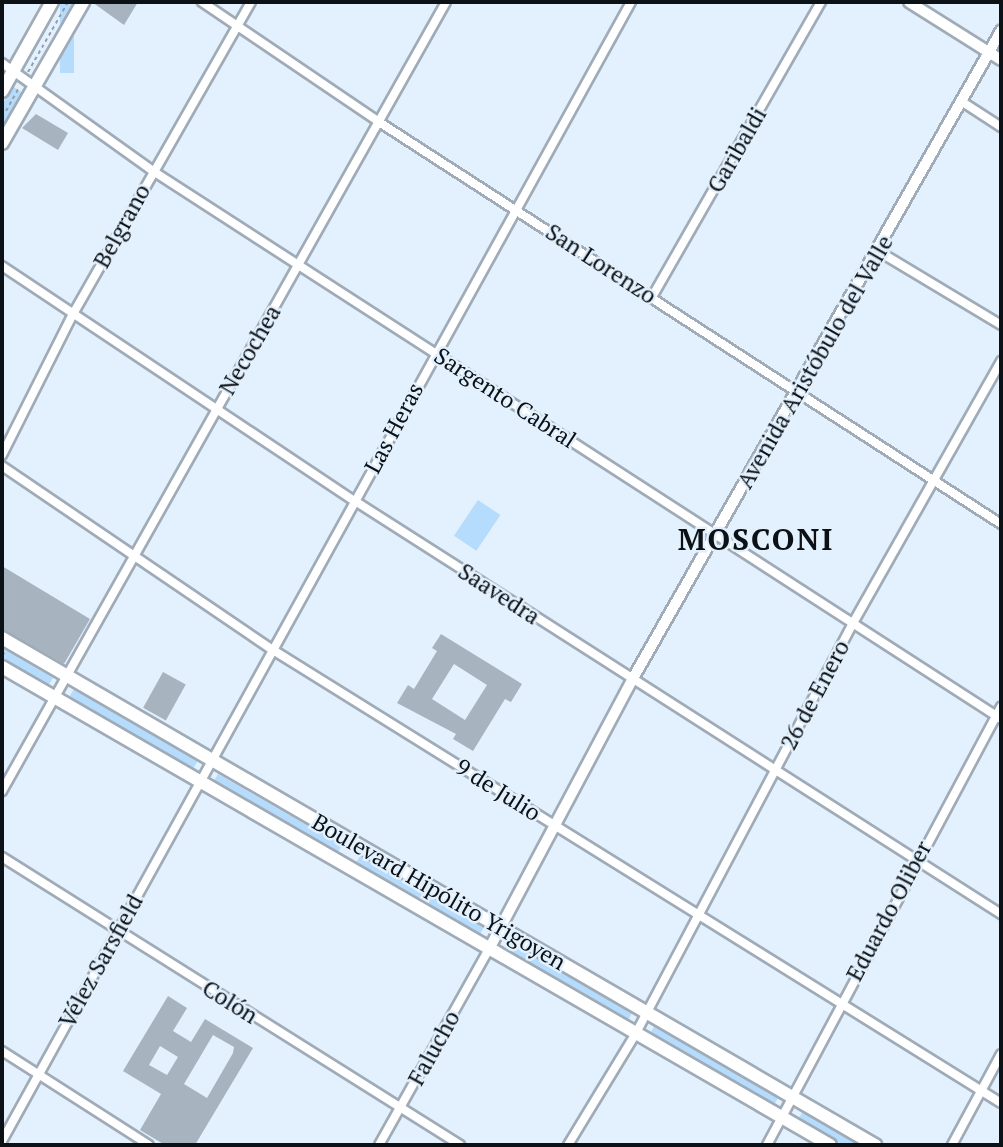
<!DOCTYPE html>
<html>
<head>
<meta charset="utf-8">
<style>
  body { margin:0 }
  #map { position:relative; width:1003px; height:1147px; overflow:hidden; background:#e3f1fe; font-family:"PT Serif",serif }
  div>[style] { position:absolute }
  .green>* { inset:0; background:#b5dbfd; transform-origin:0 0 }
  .building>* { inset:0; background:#a7b3bf; transform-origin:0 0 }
  .path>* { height:2px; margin-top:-1px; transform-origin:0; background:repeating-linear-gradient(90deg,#949fa8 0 3.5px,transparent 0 7px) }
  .roads { filter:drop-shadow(2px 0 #9fabb7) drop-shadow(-2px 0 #9fabb7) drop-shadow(0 2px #9fabb7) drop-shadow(0 -2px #9fabb7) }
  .minor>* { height:8px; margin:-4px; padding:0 4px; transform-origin:4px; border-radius:4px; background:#fff }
  .tertiary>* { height:10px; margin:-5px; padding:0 5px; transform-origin:5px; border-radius:5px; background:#fff }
  .secondary>* { height:12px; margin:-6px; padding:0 6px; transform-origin:6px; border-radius:6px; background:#fff }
  .primary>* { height:12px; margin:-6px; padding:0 6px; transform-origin:6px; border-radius:6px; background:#fff }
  span { translate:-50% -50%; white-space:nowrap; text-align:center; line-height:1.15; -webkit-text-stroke:5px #e3f1fe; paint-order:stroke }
  .street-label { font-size:23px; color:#0c1115 }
  .district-label { font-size:30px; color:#0c1115; font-weight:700; letter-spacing:2px }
  .frame { position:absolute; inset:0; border:4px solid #0c1115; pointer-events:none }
</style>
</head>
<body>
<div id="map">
  <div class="green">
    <i style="left:60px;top:2px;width:14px;height:71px"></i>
    <i style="clip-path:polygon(12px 86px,23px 93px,2px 130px,2px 105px)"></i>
    <i style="left:478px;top:500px;width:27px;height:43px;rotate:34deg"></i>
    <i style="clip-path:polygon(2px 648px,53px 678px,48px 686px,2px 658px)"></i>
    <i style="left:74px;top:689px;width:143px;height:9px;rotate:30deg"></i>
    <i style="left:218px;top:774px;width:143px;height:9px;rotate:30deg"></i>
    <i style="left:360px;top:856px;width:143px;height:9px;rotate:30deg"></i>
    <i style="left:509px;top:942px;width:142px;height:9px;rotate:30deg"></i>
    <i style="left:655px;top:1025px;width:143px;height:9px;rotate:30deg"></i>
    <i style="clip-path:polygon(804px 1110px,866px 1145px,843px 1145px,798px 1119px)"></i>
  </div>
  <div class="building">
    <i style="clip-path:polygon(92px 2px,138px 2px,124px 25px)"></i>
    <i style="clip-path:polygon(36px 114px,68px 133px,58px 150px,22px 128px)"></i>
    <i style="clip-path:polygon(2px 566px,90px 619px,64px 664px,2px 629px)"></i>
    <i style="clip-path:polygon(evenodd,441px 634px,522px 684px,511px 702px,505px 699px,473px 751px,453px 739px,456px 734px,397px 703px,408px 685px,414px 689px,437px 651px,432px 648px,441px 634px,454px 664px,487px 685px,465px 720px,432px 699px,454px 664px)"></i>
    <i style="left:163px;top:672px;width:26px;height:41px;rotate:29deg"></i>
    <i style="clip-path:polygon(evenodd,168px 996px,187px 1008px,173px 1031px,191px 1042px,205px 1019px,253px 1048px,195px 1145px,165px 1145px,140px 1130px,161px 1094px,123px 1071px,168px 996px,213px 1035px,234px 1047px,233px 1053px,207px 1098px,184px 1084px,213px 1035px,168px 996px,160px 1046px,178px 1057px,167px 1075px,149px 1065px,160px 1046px)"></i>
  </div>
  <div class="path">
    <i style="left:28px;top:72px;width:81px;rotate:-60.3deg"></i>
    <i style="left:6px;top:111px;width:25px;rotate:-61deg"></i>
    <i style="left:2px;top:652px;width:6px;rotate:39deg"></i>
  </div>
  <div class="roads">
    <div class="minor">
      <i style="left:202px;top:2px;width:214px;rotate:34.1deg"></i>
      <i style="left:379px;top:122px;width:741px;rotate:32.87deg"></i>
      <i style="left:2px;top:63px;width:186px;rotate:35.6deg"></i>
      <i style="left:153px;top:171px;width:1010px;rotate:32.87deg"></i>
      <i style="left:961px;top:101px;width:48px;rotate:33deg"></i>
      <i style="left:878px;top:251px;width:144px;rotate:31deg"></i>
      <i style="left:2px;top:266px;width:424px;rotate:33.7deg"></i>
      <i style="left:355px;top:501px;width:767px;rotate:32.59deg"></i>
      <i style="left:652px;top:297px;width:340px;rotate:-60.2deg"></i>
      <i style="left:2px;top:455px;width:158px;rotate:-63.3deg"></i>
      <i style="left:73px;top:314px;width:359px;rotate:-60.3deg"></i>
      <i style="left:2px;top:466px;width:328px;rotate:34.2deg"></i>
      <i style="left:273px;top:650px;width:857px;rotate:31.89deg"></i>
      <i style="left:2px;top:791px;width:905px;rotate:-60.63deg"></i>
      <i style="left:2px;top:857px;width:541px;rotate:32.16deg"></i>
      <i style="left:2px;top:1051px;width:174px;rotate:32.6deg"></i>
      <i style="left:2px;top:1141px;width:1301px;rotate:-61.09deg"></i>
      <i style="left:379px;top:1145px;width:223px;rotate:-60.7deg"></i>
      <i style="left:568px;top:1145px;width:131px;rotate:-58.7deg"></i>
      <i style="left:636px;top:1033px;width:464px;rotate:-62.1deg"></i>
      <i style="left:853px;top:623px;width:301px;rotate:-60.5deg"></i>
      <i style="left:767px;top:1145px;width:497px;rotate:-61.9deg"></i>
      <i style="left:952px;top:1145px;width:103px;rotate:-61.7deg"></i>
    </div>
    <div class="tertiary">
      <i style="left:909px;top:2px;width:109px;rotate:32.2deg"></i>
      <i style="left:488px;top:951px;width:307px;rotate:-62deg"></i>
      <i style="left:632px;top:680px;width:747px;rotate:-60.38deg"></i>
    </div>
    <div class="secondary">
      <i style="left:2px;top:638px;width:1010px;rotate:30.15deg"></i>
      <i style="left:2px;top:667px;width:956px;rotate:30deg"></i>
    </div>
    <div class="primary">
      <i style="left:2px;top:91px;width:102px;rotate:-60.7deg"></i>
      <i style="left:2px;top:143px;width:163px;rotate:-60.1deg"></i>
    </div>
  </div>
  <div class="street-label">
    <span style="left:737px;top:150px;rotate:-60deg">Garibaldi</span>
    <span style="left:122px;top:226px;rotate:-61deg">Belgrano</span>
    <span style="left:601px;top:264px;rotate:33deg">San Lorenzo</span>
    <span style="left:250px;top:350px;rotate:-60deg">Necochea</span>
    <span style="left:815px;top:362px;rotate:-60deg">Avenida Aristóbulo del Valle</span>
    <span style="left:505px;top:398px;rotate:33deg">Sargento Cabral</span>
    <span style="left:394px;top:428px;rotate:-62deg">Las Heras</span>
    <span style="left:499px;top:594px;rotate:33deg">Saavedra</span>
    <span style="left:815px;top:695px;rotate:-62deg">26 de Enero</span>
    <span style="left:498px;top:790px;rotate:32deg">9 de Julio</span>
    <span style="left:439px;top:892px;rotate:30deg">Boulevard Hipólito Yrigoyen</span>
    <span style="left:889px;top:911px;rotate:-62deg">Eduardo Oliber</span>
    <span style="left:101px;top:961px;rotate:-61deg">Vélez Sarsfield</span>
    <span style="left:230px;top:1002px;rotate:32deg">Colón</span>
    <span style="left:434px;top:1048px;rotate:-61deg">Falucho</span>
  </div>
  <div class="district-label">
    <span style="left:756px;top:539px">MOSCONI</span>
  </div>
  <div class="frame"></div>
</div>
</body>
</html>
